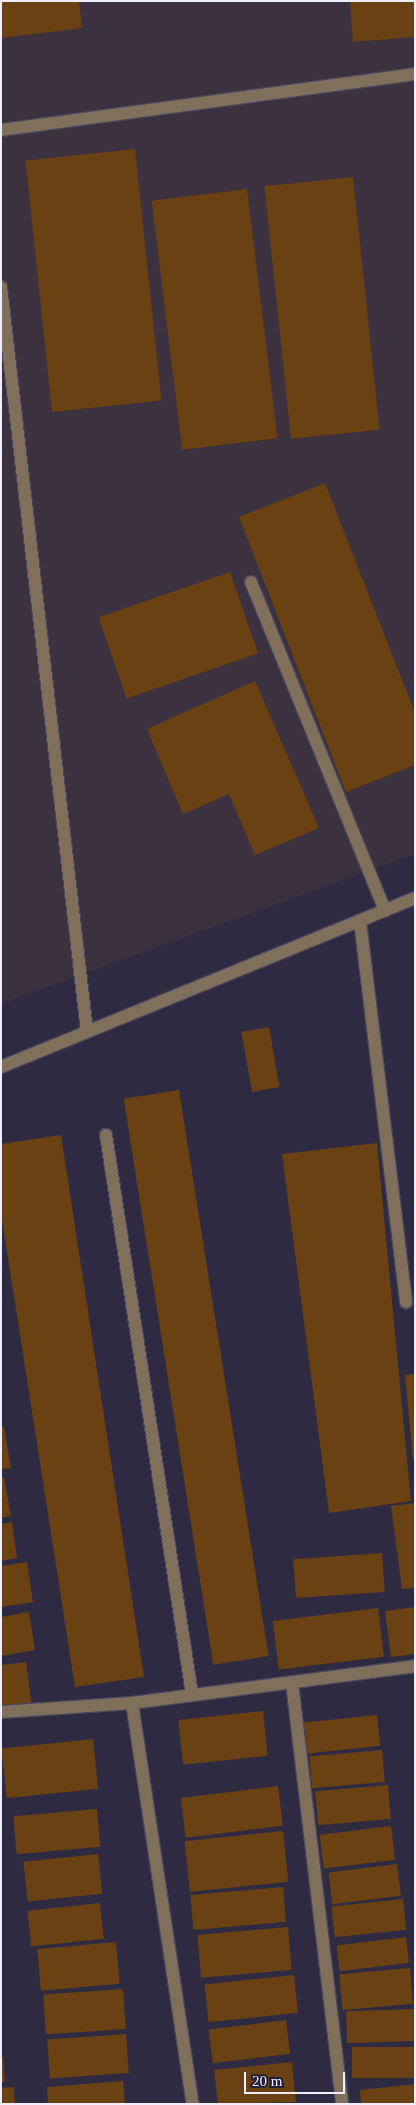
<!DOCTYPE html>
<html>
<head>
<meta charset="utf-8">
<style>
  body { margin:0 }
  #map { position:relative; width:416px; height:2105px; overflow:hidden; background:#2d2a42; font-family:Georgia,serif }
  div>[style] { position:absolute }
  .industrial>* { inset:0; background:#3c313f }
  .building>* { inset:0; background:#6a4112; transform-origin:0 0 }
  .roads { filter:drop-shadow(1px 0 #48455c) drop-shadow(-1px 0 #48455c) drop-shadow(0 1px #48455c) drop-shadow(0 -1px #48455c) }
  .minor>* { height:12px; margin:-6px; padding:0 6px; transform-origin:6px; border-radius:6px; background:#80705b }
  span { translate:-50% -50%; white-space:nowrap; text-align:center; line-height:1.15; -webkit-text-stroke:4px #232037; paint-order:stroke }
  .frame { position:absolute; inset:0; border:2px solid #efeefe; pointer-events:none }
  .scale { position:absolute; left:244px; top:2072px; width:101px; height:22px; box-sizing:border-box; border:2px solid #efeefe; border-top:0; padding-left:6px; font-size:15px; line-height:18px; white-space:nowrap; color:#efeefe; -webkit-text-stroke:4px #232037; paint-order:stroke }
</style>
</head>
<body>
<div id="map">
  <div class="industrial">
    <i style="clip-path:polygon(1px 1px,415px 1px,415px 854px,1px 1004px)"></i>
  </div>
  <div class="building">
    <i style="clip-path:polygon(1px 1px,79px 1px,82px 28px,1px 38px)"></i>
    <i style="clip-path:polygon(350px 1px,415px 1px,415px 37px,353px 42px)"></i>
    <i style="left:135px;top:149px;width:253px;height:110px;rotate:84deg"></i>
    <i style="left:353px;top:177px;width:254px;height:89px;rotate:84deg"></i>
    <i style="left:247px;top:189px;width:251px;height:96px;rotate:83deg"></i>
    <i style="clip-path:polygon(325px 483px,415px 713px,415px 765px,346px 792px,239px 517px)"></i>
    <i style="left:230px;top:572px;width:86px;height:139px;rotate:71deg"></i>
    <i style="clip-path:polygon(255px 681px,319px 828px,255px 855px,229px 794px,183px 814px,147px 729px)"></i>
    <i style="left:269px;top:1027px;width:61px;height:28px;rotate:80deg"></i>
    <i style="left:179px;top:1090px;width:573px;height:56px;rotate:81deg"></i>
    <i style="clip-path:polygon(61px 1135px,144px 1677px,75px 1687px,1px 1213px,1px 1144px)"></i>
    <i style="clip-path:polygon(377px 1143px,411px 1501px,329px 1513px,282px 1154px)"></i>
    <i style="clip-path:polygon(415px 1374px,415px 1460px,413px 1460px,405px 1375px)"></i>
    <i style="clip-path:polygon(1px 1427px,4px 1427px,11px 1468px,1px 1469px)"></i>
    <i style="clip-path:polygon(1px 1477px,4px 1477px,11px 1516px,1px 1518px)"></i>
    <i style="clip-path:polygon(415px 1503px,415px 1588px,402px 1589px,391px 1506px)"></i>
    <i style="clip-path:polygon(12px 1522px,17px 1558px,1px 1561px,1px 1524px)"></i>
    <i style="left:382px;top:1553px;width:39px;height:89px;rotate:86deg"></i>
    <i style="clip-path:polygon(27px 1562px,33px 1602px,1px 1607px,1px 1566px)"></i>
    <i style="clip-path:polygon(415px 1607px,415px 1654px,391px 1657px,385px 1611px)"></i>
    <i style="left:378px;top:1608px;width:49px;height:106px;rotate:83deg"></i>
    <i style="clip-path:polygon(29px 1612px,35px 1650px,1px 1656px,1px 1617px)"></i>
    <i style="clip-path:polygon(26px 1662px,32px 1706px,1px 1708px,1px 1665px)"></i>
    <i style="left:263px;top:1711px;width:45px;height:85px;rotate:84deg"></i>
    <i style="left:377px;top:1715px;width:31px;height:75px;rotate:84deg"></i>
    <i style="left:93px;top:1739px;width:50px;height:92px;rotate:84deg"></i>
    <i style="left:382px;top:1750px;width:32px;height:73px;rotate:85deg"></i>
    <i style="left:388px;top:1785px;width:34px;height:73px;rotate:85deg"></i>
    <i style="left:278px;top:1786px;width:40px;height:98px;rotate:83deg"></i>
    <i style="left:97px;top:1809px;width:38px;height:84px;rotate:85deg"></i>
    <i style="left:391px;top:1826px;width:34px;height:72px;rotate:83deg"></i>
    <i style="left:283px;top:1831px;width:51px;height:99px;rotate:84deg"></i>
    <i style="left:98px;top:1854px;width:40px;height:75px;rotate:84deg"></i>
    <i style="left:397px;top:1864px;width:32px;height:69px;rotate:83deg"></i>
    <i style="left:283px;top:1887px;width:35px;height:93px;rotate:85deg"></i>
    <i style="left:403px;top:1899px;width:31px;height:72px;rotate:84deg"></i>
    <i style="left:100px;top:1903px;width:36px;height:73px;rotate:84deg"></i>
    <i style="left:288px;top:1927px;width:43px;height:91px;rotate:85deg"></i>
    <i style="left:406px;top:1937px;width:26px;height:70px;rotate:83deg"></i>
    <i style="left:116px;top:1942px;width:42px;height:79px;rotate:85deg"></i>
    <i style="left:410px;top:1968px;width:36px;height:71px;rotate:85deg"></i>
    <i style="left:294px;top:1975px;width:38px;height:90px;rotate:84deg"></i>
    <i style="left:123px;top:1989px;width:40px;height:80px;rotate:86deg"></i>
    <i style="left:414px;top:2009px;width:32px;height:68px;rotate:88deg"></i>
    <i style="left:286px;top:2020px;width:34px;height:78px;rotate:83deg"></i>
    <i style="left:126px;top:2034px;width:39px;height:79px;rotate:86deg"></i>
    <i style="left:415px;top:2047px;width:31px;height:63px;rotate:90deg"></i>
    <i style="clip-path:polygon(3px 2057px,5px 2082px,1px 2082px,1px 2058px)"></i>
    <i style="clip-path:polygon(292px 2062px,296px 2102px,218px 2104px,214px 2070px)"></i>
    <i style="clip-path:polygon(123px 2081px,125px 2104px,48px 2104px,47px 2087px)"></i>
    <i style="clip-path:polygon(415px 2084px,415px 2104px,361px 2104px,360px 2090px)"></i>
    <i style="left:14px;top:2087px;width:17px;height:13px;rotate:87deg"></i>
  </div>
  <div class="roads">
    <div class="minor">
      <i style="left:1px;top:130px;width:418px;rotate:-7.7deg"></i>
      <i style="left:1px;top:287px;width:749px;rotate:83.41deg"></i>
      <i style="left:251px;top:582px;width:355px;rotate:67.8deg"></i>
      <i style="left:360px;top:921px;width:384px;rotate:83.1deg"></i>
      <i style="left:1px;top:1067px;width:447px;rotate:-22.2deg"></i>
      <i style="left:106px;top:1135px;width:566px;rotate:81.25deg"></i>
      <i style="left:292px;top:1683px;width:424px;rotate:83.2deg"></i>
      <i style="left:132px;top:1703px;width:406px;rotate:81.4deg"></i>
      <i style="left:1px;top:1712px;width:131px;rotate:-3.9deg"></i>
      <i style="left:132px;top:1703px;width:285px;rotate:-7.4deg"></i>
    </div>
  </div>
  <div class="frame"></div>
  <div class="scale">20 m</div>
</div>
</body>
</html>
